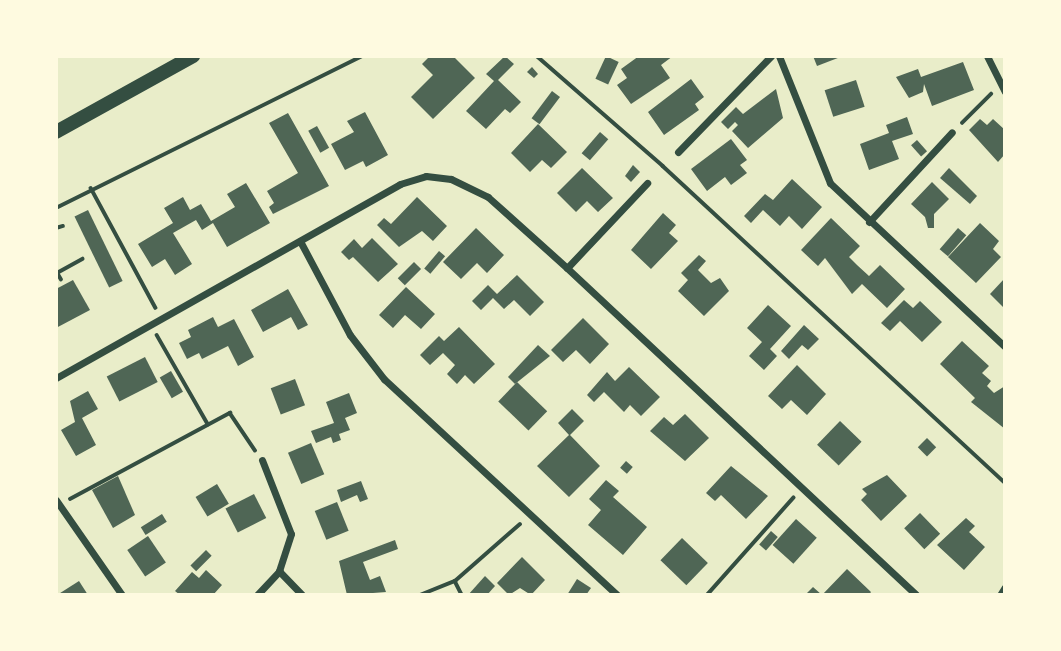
<!DOCTYPE html>
<html>
<head>
<meta charset="utf-8">
<style>
  body { margin:0 }
  #map { position:relative; width:1061px; height:651px; overflow:hidden; background:#e9edc9; font-family:"Archivo Narrow",sans-serif }
  div>[style] { position:absolute }
  .building>* { inset:0; background:#4f6655; transform-origin:0 0 }
  .path>* { height:3.5px; margin:-1.75px; padding:0 1.75px; transform-origin:1.75px; border-radius:1.75px; background:#344e41 }
  .minor>* { height:7px; margin:-3.5px; padding:0 3.5px; transform-origin:3.5px; border-radius:3.5px; background:#344e41 }
  .primary>* { height:14px; margin:-7px; padding:0 7px; transform-origin:7px; border-radius:7px; background:#344e41 }
  span { translate:-50% -50%; white-space:nowrap; text-align:center; line-height:1.15; -webkit-text-stroke:7px #fefae0; paint-order:stroke }
  .frame { position:absolute; inset:0; border:58px solid #fefae0; pointer-events:none }
</style>
</head>
<body>
<div id="map">
  <div class="building">
    <i style="clip-path:polygon(430px 56px,453px 56px,475px 78px,433px 119px,411px 97px,433px 75px,422px 64px)"></i>
    <i style="clip-path:polygon(505px 56px,514px 64px,498px 80px,521px 102px,510px 113px,505px 109px,486px 129px,466px 111px,494px 81px,486px 74px)"></i>
    <i style="left:606px;top:56px;width:14px;height:25px;rotate:25deg"></i>
    <i style="clip-path:polygon(639px 56px,673px 56px,661px 65px,670px 78px,631px 104px,617px 85px,627px 78px,621px 69px)"></i>
    <i style="clip-path:polygon(813px 56px,843px 56px,817px 66px)"></i>
    <i style="clip-path:polygon(963px 62px,974px 90px,932px 106px,924px 84px,923px 92px,909px 98px,896px 77px,918px 69px,921px 77px)"></i>
    <i style="clip-path:polygon(532px 67px,538px 74px,534px 78px,527px 72px)"></i>
    <i style="clip-path:polygon(691px 79px,704px 97px,695px 104px,699px 110px,664px 135px,648px 112px)"></i>
    <i style="left:856px;top:80px;width:28px;height:33px;rotate:72deg"></i>
    <i style="clip-path:polygon(776px 89px,783px 118px,748px 148px,732px 131px,738px 125px,735px 122px,728px 129px,721px 122px,736px 107px,743px 114px)"></i>
    <i style="left:552px;top:91px;width:10px;height:34px;rotate:37deg"></i>
    <i style="clip-path:polygon(365px 112px,388px 155px,366px 167px,363px 161px,345px 170px,331px 144px,354px 132px,347px 121px)"></i>
    <i style="clip-path:polygon(288px 113px,329px 186px,273px 214px,269px 207px,274px 203px,267px 191px,298px 173px,269px 123px)"></i>
    <i style="clip-path:polygon(907px 117px,913px 134px,892px 141px,899px 159px,869px 170px,860px 144px,889px 133px,886px 125px)"></i>
    <i style="clip-path:polygon(980px 119px,987px 125px,993px 119px,1005px 130px,1005px 154px,998px 162px,969px 130px)"></i>
    <i style="clip-path:polygon(538px 124px,567px 152px,551px 168px,542px 160px,530px 172px,511px 153px)"></i>
    <i style="left:317px;top:126px;width:25px;height:10px;rotate:61deg"></i>
    <i style="left:600px;top:132px;width:11px;height:28px;rotate:41deg"></i>
    <i style="clip-path:polygon(731px 139px,747px 160px,740px 165px,747px 173px,731px 185px,725px 177px,707px 191px,691px 169px)"></i>
    <i style="left:917px;top:140px;width:15px;height:8px;rotate:48deg"></i>
    <i style="clip-path:polygon(633px 165px,640px 172px,631px 182px,625px 176px)"></i>
    <i style="clip-path:polygon(582px 168px,613px 198px,598px 212px,587px 201px,576px 212px,557px 193px)"></i>
    <i style="clip-path:polygon(949px 168px,977px 196px,970px 204px,940px 178px)"></i>
    <i style="clip-path:polygon(792px 179px,822px 207px,802px 229px,789px 216px,780px 226px,763px 210px,751px 223px,744px 216px,765px 194px,773px 200px)"></i>
    <i style="clip-path:polygon(932px 182px,949px 199px,934px 214px,934px 228px,928px 228px,925px 217px,911px 204px)"></i>
    <i style="clip-path:polygon(246px 183px,270px 223px,227px 247px,213px 223px,202px 230px,196px 220px,173px 233px,192px 264px,175px 275px,165px 259px,152px 267px,138px 244px,173px 223px,164px 208px,183px 197px,190px 210px,201px 204px,211px 221px,235px 207px,227px 194px)"></i>
    <i style="clip-path:polygon(417px 197px,447px 226px,433px 241px,422px 231px,399px 247px,377px 225px,384px 218px,391px 224px)"></i>
    <i style="left:88px;top:210px;width:79px;height:15px;rotate:64deg"></i>
    <i style="clip-path:polygon(663px 213px,676px 225px,669px 233px,678px 241px,651px 269px,631px 250px)"></i>
    <i style="clip-path:polygon(831px 218px,860px 246px,849px 257px,857px 265px,869px 276px,880px 265px,905px 289px,887px 308px,862px 284px,852px 294px,825px 258px,818px 266px,801px 250px)"></i>
    <i style="clip-path:polygon(980px 223px,999px 241px,993px 249px,1001px 257px,976px 283px,948px 257px)"></i>
    <i style="clip-path:polygon(476px 228px,504px 255px,487px 273px,477px 263px,461px 279px,443px 262px)"></i>
    <i style="left:958px;top:228px;width:11px;height:28px;rotate:41deg"></i>
    <i style="clip-path:polygon(372px 238px,398px 264px,378px 282px,353px 257px,349px 260px,341px 252px,354px 239px,362px 248px)"></i>
    <i style="left:439px;top:251px;width:8px;height:23px;rotate:40deg"></i>
    <i style="clip-path:polygon(699px 255px,706px 261px,698px 270px,711px 283px,720px 278px,729px 291px,704px 316px,678px 291px,688px 280px,681px 273px)"></i>
    <i style="left:414px;top:262px;width:10px;height:23px;rotate:45deg"></i>
    <i style="clip-path:polygon(517px 275px,544px 302px,530px 316px,514px 300px,504px 309px,493px 298px,481px 310px,472px 301px,488px 285px,497px 294px)"></i>
    <i style="clip-path:polygon(1005px 278px,1005px 309px,990px 294px)"></i>
    <i style="clip-path:polygon(73px 280px,90px 310px,56px 328px,56px 289px)"></i>
    <i style="clip-path:polygon(406px 287px,435px 314px,421px 329px,405px 315px,393px 328px,379px 315px)"></i>
    <i style="clip-path:polygon(288px 289px,308px 325px,298px 330px,291px 317px,263px 332px,251px 310px)"></i>
    <i style="clip-path:polygon(904px 300px,913px 308px,920px 301px,942px 322px,922px 342px,900px 321px,890px 331px,881px 323px)"></i>
    <i style="clip-path:polygon(768px 305px,791px 326px,770px 349px,777px 356px,764px 370px,749px 356px,762px 342px,747px 328px)"></i>
    <i style="clip-path:polygon(213px 317px,218px 327px,234px 319px,254px 357px,238px 366px,228px 346px,202px 359px,199px 353px,187px 359px,179px 343px,191px 337px,188px 330px)"></i>
    <i style="clip-path:polygon(583px 318px,609px 344px,590px 364px,576px 350px,563px 362px,551px 350px)"></i>
    <i style="clip-path:polygon(804px 325px,819px 339px,808px 350px,802px 345px,789px 359px,781px 351px)"></i>
    <i style="clip-path:polygon(459px 327px,495px 364px,474px 384px,465px 375px,457px 384px,447px 374px,455px 365px,443px 353px,430px 365px,420px 355px,439px 336px,444px 341px)"></i>
    <i style="clip-path:polygon(962px 341px,989px 366px,982px 373px,991px 381px,987px 386px,994px 393px,1005px 386px,1005px 429px,971px 402px,975px 398px,940px 364px)"></i>
    <i style="clip-path:polygon(538px 345px,550px 356px,515px 384px,508px 377px)"></i>
    <i style="left:145px;top:357px;width:28px;height:43px;rotate:63deg"></i>
    <i style="clip-path:polygon(797px 365px,826px 394px,807px 415px,791px 400px,782px 409px,768px 396px)"></i>
    <i style="clip-path:polygon(629px 367px,660px 397px,641px 416px,630px 405px,624px 412px,604px 392px,594px 402px,587px 395px,607px 372px,615px 381px)"></i>
    <i style="left:171px;top:371px;width:24px;height:13px;rotate:60deg"></i>
    <i style="left:295px;top:379px;width:28px;height:26px;rotate:69deg"></i>
    <i style="left:517px;top:382px;width:42px;height:27px;rotate:44deg"></i>
    <i style="clip-path:polygon(88px 391px,98px 409px,82px 418px,96px 445px,76px 456px,61px 430px,75px 422px,70px 401px)"></i>
    <i style="clip-path:polygon(349px 393px,357px 413px,345px 418px,350px 430px,339px 434px,341px 440px,333px 443px,331px 437px,316px 443px,311px 431px,334px 423px,326px 402px)"></i>
    <i style="clip-path:polygon(572px 409px,584px 421px,570px 435px,600px 466px,569px 497px,537px 466px,569px 435px,558px 423px)"></i>
    <i style="clip-path:polygon(685px 414px,709px 438px,685px 461px,650px 431px,664px 417px,673px 425px)"></i>
    <i style="left:840px;top:421px;width:30px;height:33px;rotate:44deg"></i>
    <i style="left:927px;top:438px;width:13px;height:13px;rotate:45deg"></i>
    <i style="left:311px;top:443px;width:34px;height:25px;rotate:67deg"></i>
    <i style="left:626px;top:461px;width:9px;height:9px;rotate:41deg"></i>
    <i style="clip-path:polygon(731px 466px,768px 496px,746px 519px,721px 495px,715px 501px,706px 493px)"></i>
    <i style="clip-path:polygon(887px 475px,907px 496px,881px 521px,861px 500px,867px 494px,862px 489px)"></i>
    <i style="clip-path:polygon(118px 476px,135px 515px,113px 528px,92px 490px)"></i>
    <i style="clip-path:polygon(606px 480px,619px 491px,613px 497px,647px 527px,623px 555px,588px 525px,601px 510px,589px 499px)"></i>
    <i style="clip-path:polygon(361px 481px,368px 499px,360px 502px,357px 495px,341px 502px,337px 490px)"></i>
    <i style="left:217px;top:484px;width:23px;height:25px;rotate:59deg"></i>
    <i style="left:254px;top:494px;width:27px;height:32px;rotate:63deg"></i>
    <i style="left:337px;top:502px;width:31px;height:24px;rotate:68deg"></i>
    <i style="left:920px;top:513px;width:29px;height:22px;rotate:46deg"></i>
    <i style="left:162px;top:514px;width:9px;height:25px;rotate:58deg"></i>
    <i style="clip-path:polygon(966px 518px,975px 526px,969px 532px,985px 547px,964px 570px,937px 545px)"></i>
    <i style="left:796px;top:519px;width:28px;height:35px;rotate:42deg"></i>
    <i style="left:771px;top:531px;width:9px;height:18px;rotate:41deg"></i>
    <i style="left:148px;top:536px;width:32px;height:25px;rotate:56deg"></i>
    <i style="left:682px;top:538px;width:36px;height:31px;rotate:44deg"></i>
    <i style="clip-path:polygon(395px 540px,398px 549px,363px 562px,370px 580px,380px 576px,386px 592px,347px 595px,339px 561px)"></i>
    <i style="left:206px;top:550px;width:8px;height:22px;rotate:45deg"></i>
    <i style="clip-path:polygon(522px 557px,545px 580px,531px 595px,520px 588px,509px 595px,497px 583px)"></i>
    <i style="clip-path:polygon(847px 569px,871px 592px,869px 595px,805px 595px,813px 587px,822px 595px)"></i>
    <i style="clip-path:polygon(206px 570px,222px 585px,213px 595px,180px 595px,175px 591px,192px 572px,199px 578px)"></i>
    <i style="clip-path:polygon(485px 576px,495px 586px,487px 595px,468px 595px)"></i>
    <i style="clip-path:polygon(577px 579px,591px 588px,586px 595px,567px 595px)"></i>
    <i style="clip-path:polygon(79px 581px,88px 595px,57px 595px)"></i>
  </div>
  <div class="path">
    <i style="left:537px;top:56px;width:167px;rotate:41.1deg"></i>
    <i style="left:663px;top:166px;width:466px;rotate:42.8deg"></i>
    <i style="left:962px;top:123px;width:41px;rotate:-45deg"></i>
    <i style="left:91px;top:188px;width:136px;rotate:61.6deg"></i>
    <i style="left:56px;top:208px;width:342px;rotate:-26.4deg"></i>
    <i style="left:56px;top:228px;width:7px;rotate:-16deg"></i>
    <i style="left:61px;top:280px;width:8px;rotate:-120deg"></i>
    <i style="left:57px;top:273px;width:29px;rotate:-29deg"></i>
    <i style="left:157px;top:335px;width:103px;rotate:60.2deg"></i>
    <i style="left:70px;top:499px;width:182px;rotate:-28.3deg"></i>
    <i style="left:230px;top:413px;width:45px;rotate:56deg"></i>
    <i style="left:455px;top:581px;width:16px;rotate:63deg"></i>
    <i style="left:420px;top:595px;width:38px;rotate:-22deg"></i>
    <i style="left:455px;top:581px;width:86px;rotate:-41.2deg"></i>
    <i style="left:707px;top:595px;width:130px;rotate:-48.4deg"></i>
  </div>
  <div class="minor">
    <i style="left:779px;top:56px;width:137px;rotate:68.1deg"></i>
    <i style="left:830px;top:183px;width:240px;rotate:43.1deg"></i>
    <i style="left:987px;top:56px;width:40px;rotate:63.4deg"></i>
    <i style="left:678px;top:152px;width:134px;rotate:-45.9deg"></i>
    <i style="left:869px;top:222px;width:122px;rotate:-47.3deg"></i>
    <i style="left:300px;top:241px;width:106px;rotate:62deg"></i>
    <i style="left:350px;top:335px;width:56px;rotate:52.3deg"></i>
    <i style="left:384px;top:379px;width:318px;rotate:42.8deg"></i>
    <i style="left:567px;top:268px;width:117px;rotate:-46.7deg"></i>
    <i style="left:56px;top:378px;width:395px;rotate:-29.4deg"></i>
    <i style="left:400px;top:184px;width:27px;rotate:-17deg"></i>
    <i style="left:426px;top:176px;width:25px;rotate:7deg"></i>
    <i style="left:451px;top:179px;width:41px;rotate:25.9deg"></i>
    <i style="left:488px;top:197px;width:106px;rotate:41.9deg"></i>
    <i style="left:567px;top:268px;width:478px;rotate:43.1deg"></i>
    <i style="left:262px;top:460px;width:79px;rotate:68.6deg"></i>
    <i style="left:291px;top:534px;width:39px;rotate:108deg"></i>
    <i style="left:279px;top:571px;width:33px;rotate:46deg"></i>
    <i style="left:56px;top:500px;width:116px;rotate:55.2deg"></i>
    <i style="left:257px;top:595px;width:33px;rotate:-47deg"></i>
    <i style="left:1000px;top:595px;width:9px;rotate:-58deg"></i>
  </div>
  <div class="primary">
    <i style="left:56px;top:132px;width:157px;rotate:-29deg"></i>
  </div>
  <div class="frame"></div>
</div>
</body>
</html>
